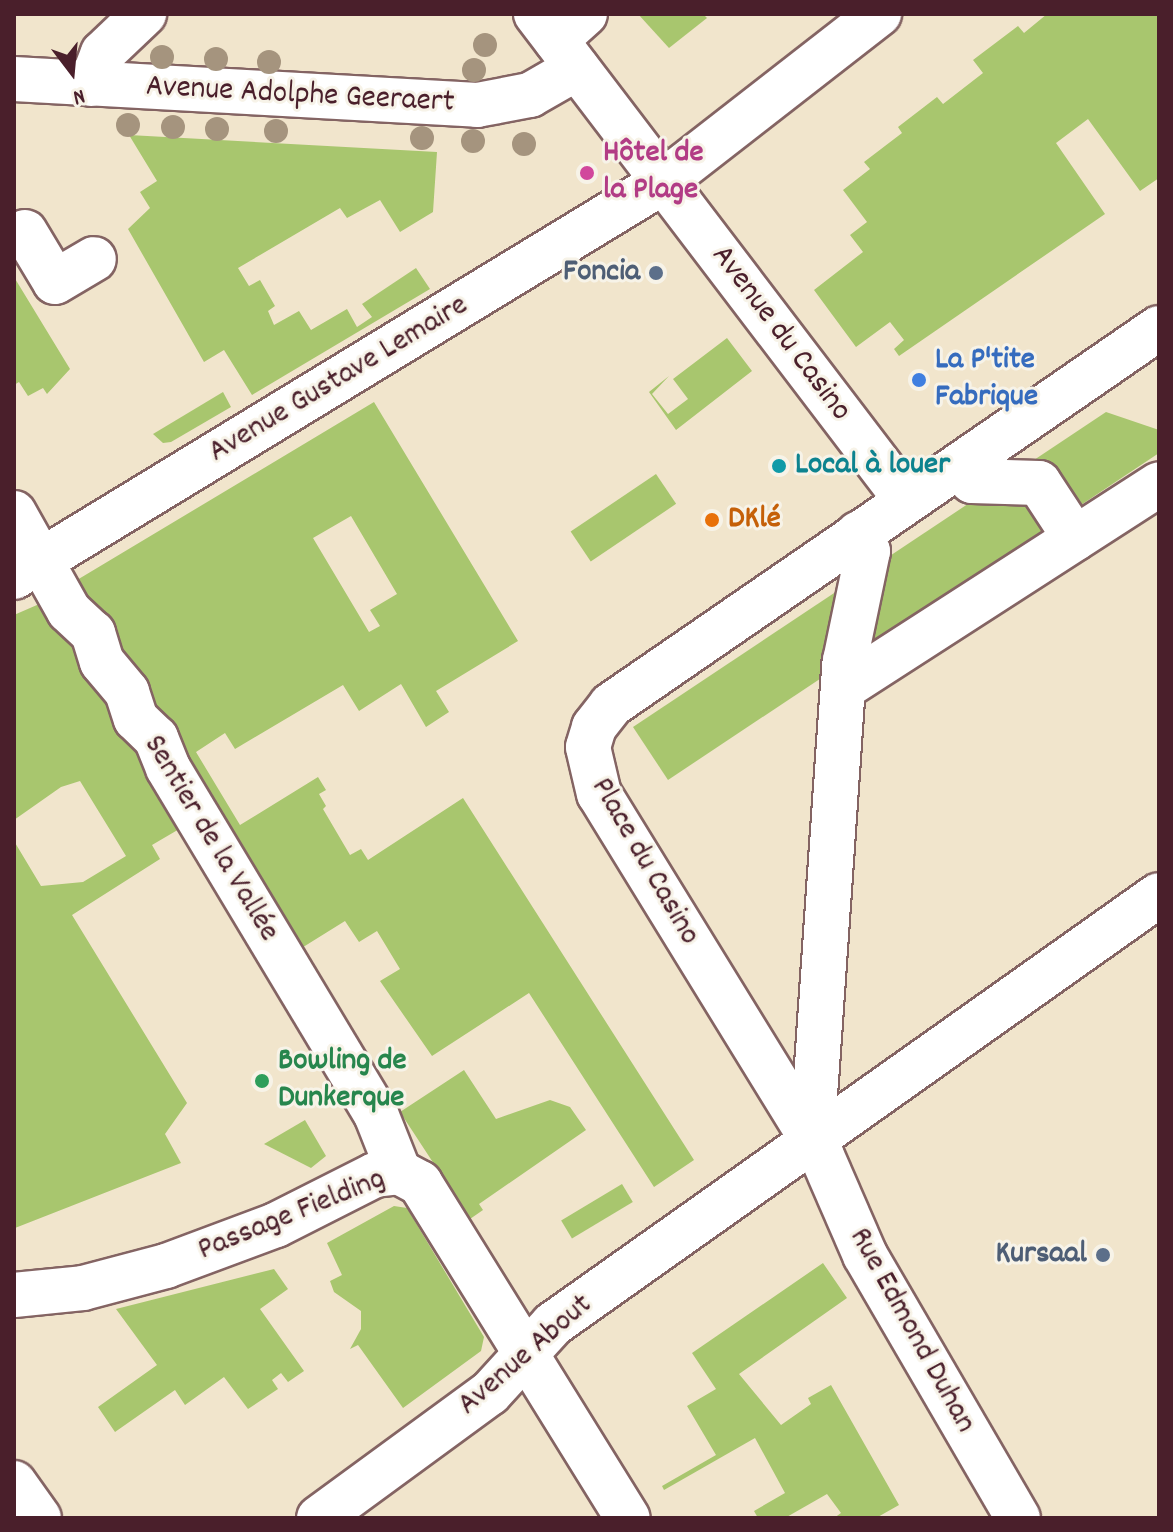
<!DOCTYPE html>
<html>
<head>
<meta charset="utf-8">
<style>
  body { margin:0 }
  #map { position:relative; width:1173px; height:1532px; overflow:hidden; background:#f1e5cc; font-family:Dekko,sans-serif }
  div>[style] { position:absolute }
  .green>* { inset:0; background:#a8c66e; transform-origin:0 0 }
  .roads { filter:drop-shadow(2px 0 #846463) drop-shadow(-2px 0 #846463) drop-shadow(0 2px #846463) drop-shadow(0 -2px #846463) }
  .minor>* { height:44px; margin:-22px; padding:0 22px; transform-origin:22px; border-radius:22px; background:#fff }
  .trees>* { width:24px; height:24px; margin:-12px; border-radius:50%; background:#a5947e }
  .dots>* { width:22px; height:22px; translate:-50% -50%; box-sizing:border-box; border:4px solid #f7f3e8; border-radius:50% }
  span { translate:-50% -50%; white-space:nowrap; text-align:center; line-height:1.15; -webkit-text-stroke:6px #f7f3e8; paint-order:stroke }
  .street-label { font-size:32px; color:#4a1f2b }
  .hotel-label { font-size:32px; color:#b23c85; font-weight:700 }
  .left { translate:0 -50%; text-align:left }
  .service-label { font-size:32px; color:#4e5e75; font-weight:700 }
  .right { translate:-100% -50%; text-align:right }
  .shop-label { font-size:32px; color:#366cbe; font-weight:700 }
  .culture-label { font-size:32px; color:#0d838f; font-weight:700 }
  .food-label { font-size:32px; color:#c56008; font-weight:700 }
  .leisure-label { font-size:32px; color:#27864d; font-weight:700 }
  .frame { position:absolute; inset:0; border:16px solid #4a1f2b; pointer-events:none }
  .north { position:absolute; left:32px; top:32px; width:80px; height:80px; -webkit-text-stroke:6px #f7f3e8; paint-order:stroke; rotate:164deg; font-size:22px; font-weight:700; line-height:32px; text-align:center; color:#4a1f2b }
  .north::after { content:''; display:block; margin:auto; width:28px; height:36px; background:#4a1f2b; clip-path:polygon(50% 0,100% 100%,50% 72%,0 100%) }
</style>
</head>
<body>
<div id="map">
  <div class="green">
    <i style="clip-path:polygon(638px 14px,703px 14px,707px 18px,669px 48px)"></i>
    <i style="clip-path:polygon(1047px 14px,1159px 14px,1159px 178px,1140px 191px,1088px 119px,1056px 143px,1105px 214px,899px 356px,894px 349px,904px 340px,890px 322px,856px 347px,814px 290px,863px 252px,850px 235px,867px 222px,843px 190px,870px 169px,864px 162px,902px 133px,898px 127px,937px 97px,943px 104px,983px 73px,973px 60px,1018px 26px,1024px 33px)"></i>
    <i style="clip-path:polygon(129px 135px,437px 152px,433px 212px,400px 232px,380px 200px,347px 218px,340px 208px,238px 268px,249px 286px,260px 280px,275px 306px,268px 311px,274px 325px,299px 311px,311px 330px,347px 309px,357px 327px,372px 317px,362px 304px,416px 268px,430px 289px,252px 395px,224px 350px,204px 362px,128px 229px,150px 208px,140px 192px,157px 181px)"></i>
    <i style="clip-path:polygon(14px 277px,70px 369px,47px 394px,43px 388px,28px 396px,19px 382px,14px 385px)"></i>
    <i style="clip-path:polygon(727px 338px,752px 371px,676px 430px,649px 392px,669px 376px,652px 394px,668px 414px,688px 399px,673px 379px)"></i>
    <i style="clip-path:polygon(223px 392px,231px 407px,171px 442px,163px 443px,153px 434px)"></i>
    <i style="clip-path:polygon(evenodd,374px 402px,518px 641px,436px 691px,449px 712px,426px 727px,401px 684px,359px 711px,343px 685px,235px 749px,225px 733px,196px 752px,240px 825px,318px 777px,326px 790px,319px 794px,326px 806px,323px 809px,350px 855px,361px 849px,368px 860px,463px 798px,694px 1160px,654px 1187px,529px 993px,432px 1056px,380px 981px,400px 969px,377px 931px,359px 942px,345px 921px,300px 949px,75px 593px,82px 588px,77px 580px,374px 402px,351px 516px,397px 594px,370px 610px,380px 626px,369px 632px,313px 538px,351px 516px)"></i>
    <i style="clip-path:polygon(1106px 412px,1159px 430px,1159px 453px,668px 780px,633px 727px)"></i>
    <i style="left:656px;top:474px;width:36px;height:103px;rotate:56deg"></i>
    <i style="clip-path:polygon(53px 598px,181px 828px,152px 845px,160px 859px,72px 915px,187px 1103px,165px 1134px,181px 1163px,15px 1228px,14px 841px,41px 886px,83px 882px,126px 856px,80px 781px,61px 787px,14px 820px,14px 615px)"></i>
    <i style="clip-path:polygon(464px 1070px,496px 1119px,550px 1100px,570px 1107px,586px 1130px,479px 1204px,483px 1210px,470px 1219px,400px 1112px)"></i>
    <i style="clip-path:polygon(305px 1120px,326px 1156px,311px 1168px,264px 1144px)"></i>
    <i style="left:622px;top:1184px;width:21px;height:71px;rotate:59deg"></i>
    <i style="clip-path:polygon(394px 1206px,407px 1208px,484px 1337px,481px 1351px,403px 1408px,358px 1345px,350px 1349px,361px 1329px,361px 1311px,334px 1292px,330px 1281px,342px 1275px,327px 1243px)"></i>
    <i style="clip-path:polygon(823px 1263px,847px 1298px,739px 1374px,781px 1425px,811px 1404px,808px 1398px,831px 1385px,899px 1505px,876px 1518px,834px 1518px,841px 1513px,827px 1494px,785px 1518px,758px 1518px,754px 1511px,785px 1493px,755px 1438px,664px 1490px,662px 1486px,716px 1455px,687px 1406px,716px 1389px,692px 1353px)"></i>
    <i style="clip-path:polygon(274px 1269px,288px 1289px,260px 1309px,304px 1371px,288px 1382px,281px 1373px,272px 1380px,278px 1389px,248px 1409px,224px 1377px,185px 1405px,175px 1390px,115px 1432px,98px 1407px,157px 1365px,116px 1309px)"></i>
  </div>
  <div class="roads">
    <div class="minor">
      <i style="left:536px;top:14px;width:612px;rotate:52.7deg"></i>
      <i style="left:556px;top:40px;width:39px;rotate:-42deg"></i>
      <i style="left:14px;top:79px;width:464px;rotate:3.2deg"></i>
      <i style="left:477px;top:105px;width:54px;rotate:-10.7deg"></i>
      <i style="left:530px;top:95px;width:54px;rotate:-29.9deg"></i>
      <i style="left:91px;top:84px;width:33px;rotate:-69deg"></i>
      <i style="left:103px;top:53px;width:57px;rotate:-43.6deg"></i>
      <i style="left:25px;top:232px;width:58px;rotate:59deg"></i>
      <i style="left:55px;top:282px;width:45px;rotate:-30.5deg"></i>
      <i style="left:960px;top:465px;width:20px;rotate:53deg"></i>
      <i style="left:972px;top:481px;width:67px;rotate:1.7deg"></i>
      <i style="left:1039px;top:483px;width:66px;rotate:56.8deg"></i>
      <i style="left:14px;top:513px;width:112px;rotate:60.7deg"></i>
      <i style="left:69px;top:611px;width:33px;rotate:43deg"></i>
      <i style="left:93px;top:633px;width:30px;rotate:73deg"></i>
      <i style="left:102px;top:662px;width:39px;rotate:50deg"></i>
      <i style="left:127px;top:692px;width:28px;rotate:72deg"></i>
      <i style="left:136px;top:719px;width:28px;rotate:44deg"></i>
      <i style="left:156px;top:738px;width:32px;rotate:68deg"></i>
      <i style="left:168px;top:768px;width:404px;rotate:59deg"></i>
      <i style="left:376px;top:1114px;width:62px;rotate:68.4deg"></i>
      <i style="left:14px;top:577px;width:760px;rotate:-31.33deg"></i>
      <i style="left:663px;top:182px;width:274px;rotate:-37.9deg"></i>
      <i style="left:843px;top:688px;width:376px;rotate:-32.8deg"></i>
      <i style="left:812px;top:1139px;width:479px;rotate:-86.1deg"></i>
      <i style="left:845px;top:661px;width:112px;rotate:-78.2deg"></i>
      <i style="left:868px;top:551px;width:20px;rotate:-120deg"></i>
      <i style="left:14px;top:1295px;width:69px;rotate:-5.8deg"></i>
      <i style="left:83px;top:1288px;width:86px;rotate:-14.8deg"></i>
      <i style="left:166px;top:1266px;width:117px;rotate:-20.4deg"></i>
      <i style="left:276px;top:1225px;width:111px;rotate:-26.8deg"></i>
      <i style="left:375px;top:1175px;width:24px;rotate:-7deg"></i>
      <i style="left:399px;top:1172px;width:24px;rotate:28deg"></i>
      <i style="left:420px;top:1183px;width:394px;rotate:58.2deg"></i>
      <i style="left:14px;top:1483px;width:43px;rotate:54.5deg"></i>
      <i style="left:319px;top:1518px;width:212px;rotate:-36.2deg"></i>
      <i style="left:490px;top:1393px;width:93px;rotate:-47.6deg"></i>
      <i style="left:553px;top:1324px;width:742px;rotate:-35.3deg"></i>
      <i style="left:1018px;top:1518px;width:304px;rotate:-120.2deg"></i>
      <i style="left:865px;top:1255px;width:108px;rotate:-113.5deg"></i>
      <i style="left:822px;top:1156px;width:425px;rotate:-121.6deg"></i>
      <i style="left:599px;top:794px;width:48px;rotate:-103.2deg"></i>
      <i style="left:588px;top:747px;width:21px;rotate:-73deg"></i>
      <i style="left:594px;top:727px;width:28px;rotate:-52deg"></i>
      <i style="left:611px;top:705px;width:665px;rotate:-34.53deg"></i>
    </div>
  </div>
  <div class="trees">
    <i style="left:485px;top:45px"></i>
    <i style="left:162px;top:57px"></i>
    <i style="left:216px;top:59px"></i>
    <i style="left:269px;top:62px"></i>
    <i style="left:474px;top:70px"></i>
    <i style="left:128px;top:125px"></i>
    <i style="left:173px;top:127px"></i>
    <i style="left:217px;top:129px"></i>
    <i style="left:276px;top:131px"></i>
    <i style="left:422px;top:138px"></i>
    <i style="left:473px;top:141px"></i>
    <i style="left:524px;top:144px"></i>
  </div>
  <div class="dots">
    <i style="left:587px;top:173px;background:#d1479c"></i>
    <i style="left:656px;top:273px;background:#5c6f8a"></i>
    <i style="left:919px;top:380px;background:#3f7fe0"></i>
    <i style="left:779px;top:466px;background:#0f9aa8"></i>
    <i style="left:712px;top:520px;background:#e8710a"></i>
    <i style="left:262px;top:1081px;background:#2e9e5b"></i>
    <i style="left:1103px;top:1255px;background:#5c6f8a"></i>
  </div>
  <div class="street-label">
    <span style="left:300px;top:96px;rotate:3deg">Avenue Adolphe Geeraert</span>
    <span style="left:780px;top:334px;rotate:53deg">Avenue du Casino</span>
    <span style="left:339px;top:380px;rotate:-31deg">Avenue Gustave Lemaire</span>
    <span style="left:210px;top:839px;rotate:59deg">Sentier de la Vallée</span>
    <span style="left:644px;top:862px;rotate:60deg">Place du Casino</span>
    <span style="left:292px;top:1216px;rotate:-22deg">Passage Fielding</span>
    <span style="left:911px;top:1331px;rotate:61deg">Rue Edmond Duhan</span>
    <span style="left:526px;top:1356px;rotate:-41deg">Avenue About</span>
  </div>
  <div class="hotel-label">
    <span class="left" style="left:603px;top:173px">Hôtel de<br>la Plage</span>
  </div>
  <div class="service-label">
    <span class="right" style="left:640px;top:273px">Foncia</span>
    <span class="right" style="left:1087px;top:1255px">Kursaal</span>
  </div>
  <div class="shop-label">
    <span class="left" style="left:935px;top:380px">La P'tite<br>Fabrique</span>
  </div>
  <div class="culture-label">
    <span class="left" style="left:795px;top:466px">Local à louer</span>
  </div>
  <div class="food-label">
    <span class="left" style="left:728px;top:520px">DKlé</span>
  </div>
  <div class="leisure-label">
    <span class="left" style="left:278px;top:1081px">Bowling de<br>Dunkerque</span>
  </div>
  <div class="frame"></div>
  <div class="north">N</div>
</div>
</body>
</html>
